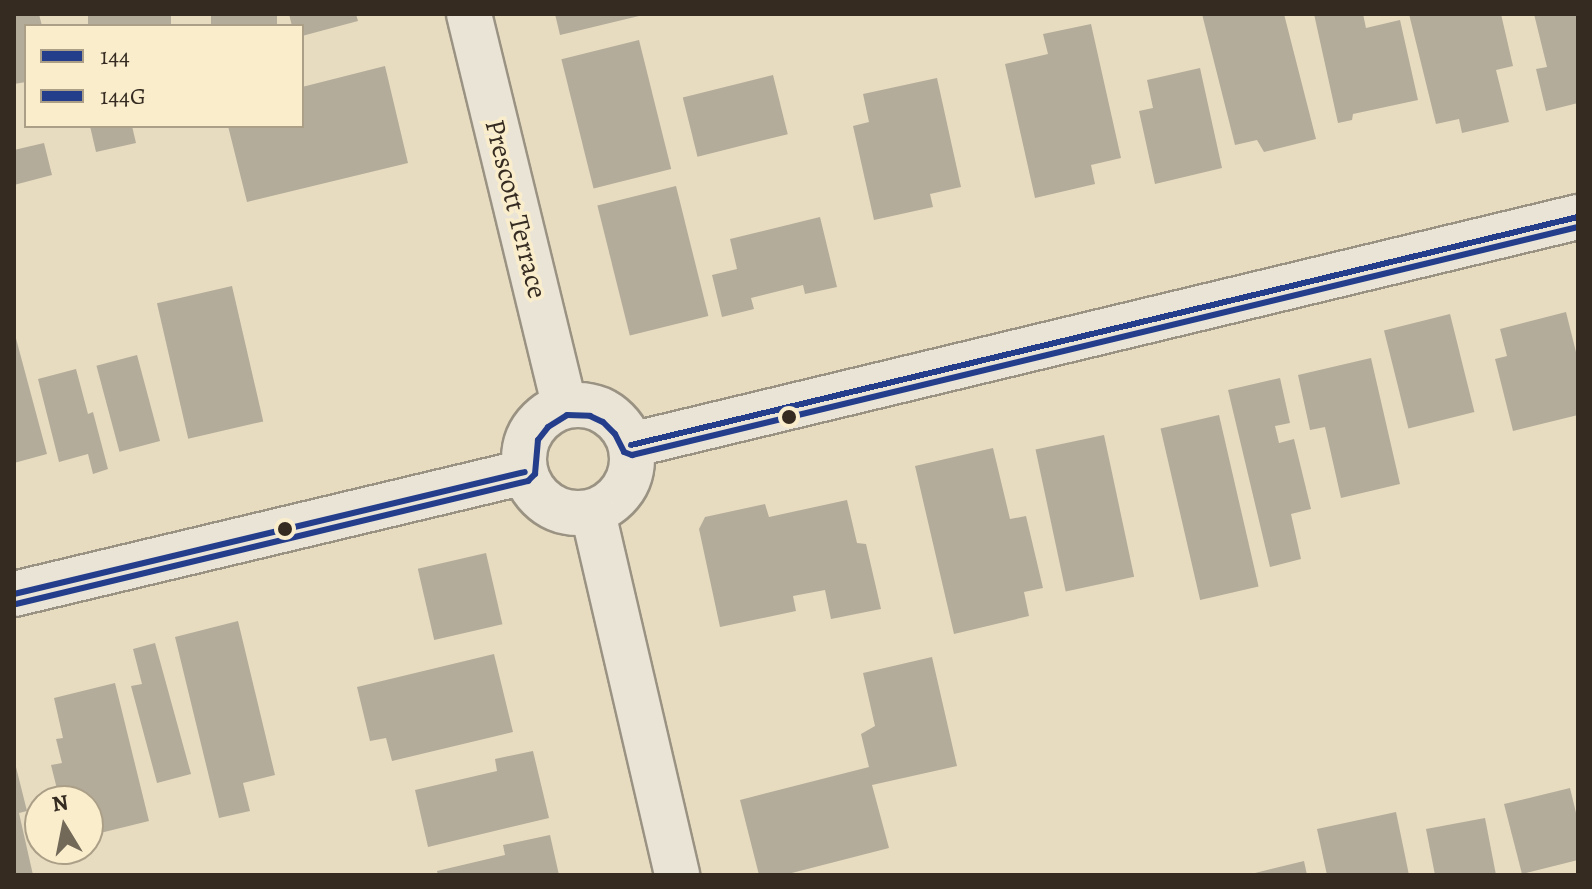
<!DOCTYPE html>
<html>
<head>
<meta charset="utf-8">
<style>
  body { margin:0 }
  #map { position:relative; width:1592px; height:889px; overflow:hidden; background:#e7dcc0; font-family:Alegreya,serif }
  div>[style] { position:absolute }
  .building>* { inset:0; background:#b4ac9a; transform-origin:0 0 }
  .roads { filter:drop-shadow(2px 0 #9a9282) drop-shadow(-2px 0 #9a9282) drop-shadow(0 2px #9a9282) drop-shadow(0 -2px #9a9282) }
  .minor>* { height:44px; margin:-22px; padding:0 22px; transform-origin:22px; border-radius:22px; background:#eae4d7 }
  .minor>.ring { margin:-22px; padding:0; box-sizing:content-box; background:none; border:44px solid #eae4d7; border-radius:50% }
  .bus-1>* { height:6px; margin:-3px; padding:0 3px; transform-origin:3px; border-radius:3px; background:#243e8c }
  .bus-2>* { height:6px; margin:-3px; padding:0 3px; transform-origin:3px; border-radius:3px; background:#243e8c }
  .dots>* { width:22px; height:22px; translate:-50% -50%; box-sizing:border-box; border:4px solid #f9edcc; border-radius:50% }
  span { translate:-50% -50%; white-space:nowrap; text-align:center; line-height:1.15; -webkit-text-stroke:7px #f9edcc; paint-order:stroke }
  .street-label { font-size:28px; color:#352b21 }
  .frame { position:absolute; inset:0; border:16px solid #352b21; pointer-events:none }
  .legend { position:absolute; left:24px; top:24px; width:280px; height:104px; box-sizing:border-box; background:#f9edcc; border:2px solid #ab9f88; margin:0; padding:10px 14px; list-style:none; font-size:24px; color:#352b21 }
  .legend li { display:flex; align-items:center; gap:16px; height:40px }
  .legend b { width:40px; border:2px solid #ab9f88 }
  .north { position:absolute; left:24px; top:785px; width:80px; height:80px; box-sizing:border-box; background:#f9edcc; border:2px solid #ab9f88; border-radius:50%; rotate:350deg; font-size:22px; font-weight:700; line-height:32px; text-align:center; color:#352b21 }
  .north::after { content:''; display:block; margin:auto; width:28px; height:36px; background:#736959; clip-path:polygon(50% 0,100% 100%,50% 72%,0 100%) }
</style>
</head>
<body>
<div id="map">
  <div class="building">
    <i style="clip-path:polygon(14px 14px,39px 14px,42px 26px,26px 26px,26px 82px,14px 84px)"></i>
    <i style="left:88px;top:14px;width:83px;height:12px"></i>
    <i style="left:211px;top:14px;width:66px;height:12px"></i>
    <i style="clip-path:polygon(289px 14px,356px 14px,358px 21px,302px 36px,302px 26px,292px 26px)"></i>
    <i style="clip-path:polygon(555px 14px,638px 14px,639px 16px,560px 35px)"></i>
    <i style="clip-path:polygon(1202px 14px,1284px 14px,1316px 139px,1264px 152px,1257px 140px,1235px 145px)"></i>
    <i style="clip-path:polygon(1314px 14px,1363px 14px,1366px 28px,1400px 20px,1418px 100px,1353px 114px,1352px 120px,1338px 123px)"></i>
    <i style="clip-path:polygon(1409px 14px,1501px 14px,1513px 66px,1496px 70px,1509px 122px,1462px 133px,1459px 119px,1436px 124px)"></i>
    <i style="clip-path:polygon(1534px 14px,1578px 14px,1578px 103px,1546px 111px,1536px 69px,1547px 67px)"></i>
    <i style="clip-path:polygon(1091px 24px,1121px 158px,1091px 165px,1095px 184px,1035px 198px,1005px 64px,1048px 54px,1043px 34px)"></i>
    <i style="left:639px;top:40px;width:133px;height:80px;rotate:76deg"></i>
    <i style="clip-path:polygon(385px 66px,408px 163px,247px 202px,228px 126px,302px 126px,302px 87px)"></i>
    <i style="clip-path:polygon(1200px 68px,1222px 168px,1155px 184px,1139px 111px,1153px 108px,1147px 80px)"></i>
    <i style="left:773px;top:75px;width:61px;height:93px;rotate:76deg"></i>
    <i style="clip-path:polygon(937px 78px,961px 187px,930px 194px,933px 207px,874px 220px,853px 126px,869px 122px,863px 94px)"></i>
    <i style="clip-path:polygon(90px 126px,132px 126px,136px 143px,96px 152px)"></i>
    <i style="clip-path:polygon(44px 143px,52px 175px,14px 185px,14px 150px)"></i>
    <i style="left:676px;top:186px;width:134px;height:81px;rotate:76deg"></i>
    <i style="clip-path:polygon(820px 217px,837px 287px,805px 294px,803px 285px,751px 298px,754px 309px,722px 317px,712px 275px,737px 269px,730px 239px)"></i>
    <i style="left:232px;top:286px;width:139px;height:77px;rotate:77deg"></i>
    <i style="clip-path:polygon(1566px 312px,1578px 360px,1578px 415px,1513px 431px,1495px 359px,1507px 356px,1500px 329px)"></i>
    <i style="left:1450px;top:314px;width:101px;height:68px;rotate:76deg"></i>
    <i style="clip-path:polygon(14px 331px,47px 454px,14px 463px)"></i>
    <i style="left:137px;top:355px;width:89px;height:42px;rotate:75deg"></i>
    <i style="clip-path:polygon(1371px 358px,1400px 484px,1341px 498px,1325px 427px,1310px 430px,1298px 375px)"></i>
    <i style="clip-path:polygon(76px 369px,88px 414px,93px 412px,108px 469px,93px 474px,88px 454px,59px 462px,38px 379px)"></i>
    <i style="clip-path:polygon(1280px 378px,1290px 423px,1275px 426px,1279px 443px,1294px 439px,1311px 509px,1291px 514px,1301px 559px,1270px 567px,1228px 390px)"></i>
    <i style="left:1219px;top:415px;width:176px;height:60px;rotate:77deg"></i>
    <i style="left:1104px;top:435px;width:145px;height:70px;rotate:78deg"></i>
    <i style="clip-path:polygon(993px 448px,1010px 519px,1026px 516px,1043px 588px,1024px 592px,1029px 616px,954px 634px,915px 466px)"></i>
    <i style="clip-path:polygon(847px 500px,857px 543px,866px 544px,881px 609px,831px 619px,825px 590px,793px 596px,796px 611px,720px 627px,699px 529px,705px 517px,765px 504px,769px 517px)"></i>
    <i style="left:486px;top:553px;width:73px;height:70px;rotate:77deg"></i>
    <i style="clip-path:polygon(238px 621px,275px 775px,243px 783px,250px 811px,219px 818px,175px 637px)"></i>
    <i style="clip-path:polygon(155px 643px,191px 774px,157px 783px,131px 686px,142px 684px,133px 649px)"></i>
    <i style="clip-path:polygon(494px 654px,513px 732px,392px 761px,386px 738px,370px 741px,357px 687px)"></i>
    <i style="clip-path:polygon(932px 657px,957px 766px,872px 785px,889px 848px,784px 875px,759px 875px,740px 800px,869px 767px,861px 734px,875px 726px,863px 673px)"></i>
    <i style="clip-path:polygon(115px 683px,149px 821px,88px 836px,88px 801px,60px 801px,51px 765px,62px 763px,56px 739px,63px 738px,54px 698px)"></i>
    <i style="clip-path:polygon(533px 751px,549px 818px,428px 847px,415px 790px,497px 771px,495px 759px)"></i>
    <i style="clip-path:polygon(14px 759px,27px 811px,19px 813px,33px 875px,14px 875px)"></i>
    <i style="clip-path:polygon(1570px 788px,1578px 821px,1578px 860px,1522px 874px,1504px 804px)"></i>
    <i style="clip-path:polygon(1396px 812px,1409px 875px,1327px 875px,1317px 829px)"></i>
    <i style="clip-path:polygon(1485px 818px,1496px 875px,1435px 875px,1426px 829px)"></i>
    <i style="clip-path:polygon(550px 835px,559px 875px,438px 875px,437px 871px,505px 855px,503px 845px)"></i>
    <i style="clip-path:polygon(1304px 861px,1307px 875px,1251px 875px,1251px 874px)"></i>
  </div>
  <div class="roads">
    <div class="minor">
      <i style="left:469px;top:14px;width:402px;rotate:76.3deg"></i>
      <i class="ring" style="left:524px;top:405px;width:64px;height:64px"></i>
      <i style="left:631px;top:445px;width:974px;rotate:-13.54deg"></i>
      <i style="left:593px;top:513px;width:372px;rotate:76.9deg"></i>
      <i style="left:14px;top:594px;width:525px;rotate:-13.43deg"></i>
    </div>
  </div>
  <div class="bus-1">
    <i style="left:631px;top:445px;width:974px;rotate:-13.54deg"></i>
    <i style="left:14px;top:594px;width:525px;rotate:-13.43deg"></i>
  </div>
  <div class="bus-2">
    <i style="left:16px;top:604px;width:527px;rotate:-13.51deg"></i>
    <i style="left:528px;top:481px;width:10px;rotate:-45deg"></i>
    <i style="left:535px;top:474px;width:34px;rotate:-85deg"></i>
    <i style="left:538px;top:440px;width:16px;rotate:-52deg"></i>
    <i style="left:548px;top:427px;width:22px;rotate:-32deg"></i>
    <i style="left:567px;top:415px;width:23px;rotate:2deg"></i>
    <i style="left:590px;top:416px;width:14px;rotate:25deg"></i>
    <i style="left:603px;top:422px;width:17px;rotate:45deg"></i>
    <i style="left:615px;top:434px;width:20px;rotate:63deg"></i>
    <i style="left:624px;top:452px;width:9px;rotate:21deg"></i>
    <i style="left:632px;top:455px;width:973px;rotate:-13.55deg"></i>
  </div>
  <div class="dots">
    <i style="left:789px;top:417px;background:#352b21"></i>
    <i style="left:285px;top:529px;background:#352b21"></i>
  </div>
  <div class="street-label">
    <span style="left:516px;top:209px;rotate:76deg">Prescott Terrace</span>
  </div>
  <div class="frame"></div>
  <ul class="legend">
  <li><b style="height:10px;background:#243e8c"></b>144</li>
  <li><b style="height:10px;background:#243e8c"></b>144G</li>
  </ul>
  <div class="north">N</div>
</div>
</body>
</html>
